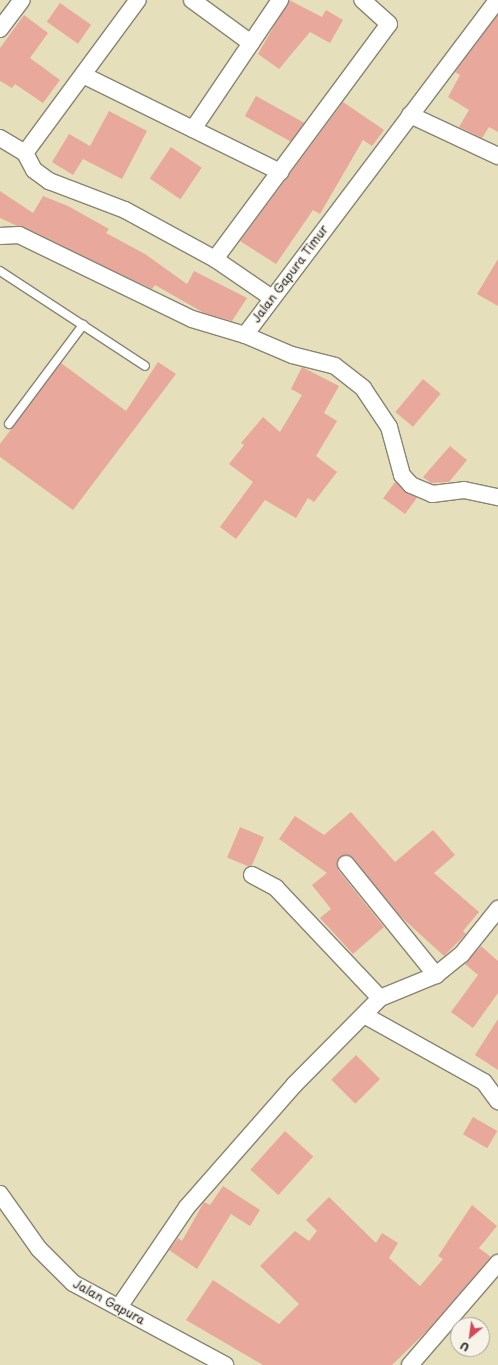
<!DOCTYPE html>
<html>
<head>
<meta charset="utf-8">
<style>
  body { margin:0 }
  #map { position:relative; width:498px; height:1365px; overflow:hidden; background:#e6dfbb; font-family:"Playpen Sans",sans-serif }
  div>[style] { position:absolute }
  .building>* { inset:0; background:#e8a99c; transform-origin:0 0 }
  .roads { filter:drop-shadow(1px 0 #888573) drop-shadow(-1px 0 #888573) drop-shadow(0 1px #888573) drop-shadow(0 -1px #888573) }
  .lane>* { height:8px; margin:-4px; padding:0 4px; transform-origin:4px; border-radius:4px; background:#fff }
  .street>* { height:16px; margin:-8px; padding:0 8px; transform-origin:8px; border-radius:8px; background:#fff }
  span { translate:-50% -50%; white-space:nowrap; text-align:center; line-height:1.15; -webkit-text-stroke:3px #f7f3e8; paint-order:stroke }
  .street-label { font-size:12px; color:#2b2b2b }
  .north { position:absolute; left:450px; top:1317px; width:40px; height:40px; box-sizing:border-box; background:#f7f3e8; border:1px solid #a5a39c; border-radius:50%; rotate:209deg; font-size:11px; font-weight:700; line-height:16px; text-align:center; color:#2b2b2b }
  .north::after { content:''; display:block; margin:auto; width:14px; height:18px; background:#d1495b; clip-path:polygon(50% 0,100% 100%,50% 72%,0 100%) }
</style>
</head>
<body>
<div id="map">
  <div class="building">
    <i style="clip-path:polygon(289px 0,322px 17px,326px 10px,343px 20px,330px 43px,310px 32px,279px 69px,258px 54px)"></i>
    <i style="left:60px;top:3px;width:38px;height:23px;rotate:35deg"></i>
    <i style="clip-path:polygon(498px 14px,498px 132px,489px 127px,482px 138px,459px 127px,469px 110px,448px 97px,460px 75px,455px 72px)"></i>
    <i style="clip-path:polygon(24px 15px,48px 33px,30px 58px,60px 80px,43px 103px,15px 84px,12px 88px,0 81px,0 48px)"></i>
    <i style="left:256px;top:96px;width:55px;height:23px;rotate:29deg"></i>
    <i style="clip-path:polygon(343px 102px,384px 130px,372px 146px,363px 140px,320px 214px,313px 210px,276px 264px,240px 241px)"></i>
    <i style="clip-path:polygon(109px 111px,147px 131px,122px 179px,83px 159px,73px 175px,52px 162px,69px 134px,90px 146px)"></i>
    <i style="left:171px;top:147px;width:37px;height:38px;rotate:34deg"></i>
    <i style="clip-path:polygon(0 191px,33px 213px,43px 196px,68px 206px,109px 229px,106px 233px,145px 254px,187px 284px,194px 271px,247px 298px,232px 321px,204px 313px,155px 285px,152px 289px,0 218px)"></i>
    <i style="clip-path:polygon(498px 259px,498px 306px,477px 294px)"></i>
    <i style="clip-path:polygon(158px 362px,176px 374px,73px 510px,0 457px,0 444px,61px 363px,126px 411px)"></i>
    <i style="clip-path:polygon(302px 367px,339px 386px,324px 413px,337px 421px,316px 456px,337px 472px,314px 502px,308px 498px,296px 518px,265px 500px,236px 539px,220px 527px,253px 482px,229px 464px,244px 445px,241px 443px,263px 417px,280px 432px,302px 395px,291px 389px)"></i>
    <i style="left:423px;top:379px;width:23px;height:43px;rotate:40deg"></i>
    <i style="clip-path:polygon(450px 446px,467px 460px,449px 482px,431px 483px,423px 477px)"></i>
    <i style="left:395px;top:482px;width:27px;height:20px;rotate:36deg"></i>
    <i style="clip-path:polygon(351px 812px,395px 862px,433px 830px,455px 855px,434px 873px,479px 912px,463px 931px,466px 934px,444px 956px,400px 916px,349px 855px,340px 857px,338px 870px,384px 927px,353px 954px,320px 918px,331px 909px,312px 885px,327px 873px,279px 839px,295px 816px,324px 835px)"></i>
    <i style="left:240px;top:827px;width:26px;height:33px;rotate:23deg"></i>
    <i style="clip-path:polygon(481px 946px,498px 961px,498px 993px,473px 1028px,451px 1012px,478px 975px,465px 964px)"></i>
    <i style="clip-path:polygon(498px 1019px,498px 1070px,475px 1055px)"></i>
    <i style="left:356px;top:1055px;width:34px;height:35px;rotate:45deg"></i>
    <i style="left:473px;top:1117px;width:28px;height:20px;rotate:30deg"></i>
    <i style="left:285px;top:1131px;width:38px;height:52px;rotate:42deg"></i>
    <i style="clip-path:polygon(223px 1186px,260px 1210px,250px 1226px,231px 1214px,197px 1269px,169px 1250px,178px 1238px,182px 1241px,204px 1202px,210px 1205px)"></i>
    <i style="clip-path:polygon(329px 1197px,376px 1243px,382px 1233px,398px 1243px,389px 1258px,420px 1286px,443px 1259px,438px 1256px,472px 1205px,497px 1226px,479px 1248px,491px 1257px,429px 1329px,392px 1365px,263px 1365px,186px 1320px,213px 1280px,279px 1324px,299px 1304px,260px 1266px,295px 1231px,309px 1241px,317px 1231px,306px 1220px)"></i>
  </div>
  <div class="roads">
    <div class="lane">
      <i style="left:0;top:271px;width:173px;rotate:33.2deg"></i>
      <i style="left:9px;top:424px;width:124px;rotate:-53.2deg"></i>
    </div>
    <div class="street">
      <i style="left:192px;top:0;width:73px;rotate:36.1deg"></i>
      <i style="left:0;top:29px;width:36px;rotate:-53deg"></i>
      <i style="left:83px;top:75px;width:220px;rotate:26.2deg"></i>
      <i style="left:410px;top:115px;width:97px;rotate:25deg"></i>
      <i style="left:193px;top:129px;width:156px;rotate:-56deg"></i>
      <i style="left:0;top:138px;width:29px;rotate:31deg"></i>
      <i style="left:25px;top:153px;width:19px;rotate:62deg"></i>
      <i style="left:34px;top:170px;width:19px;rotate:36deg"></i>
      <i style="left:49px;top:181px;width:81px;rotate:20.9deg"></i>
      <i style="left:125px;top:210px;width:102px;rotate:28.6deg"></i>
      <i style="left:215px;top:259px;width:69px;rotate:34.4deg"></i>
      <i style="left:25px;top:153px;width:190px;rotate:-53.6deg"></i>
      <i style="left:0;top:236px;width:19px;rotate:-3deg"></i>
      <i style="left:19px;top:235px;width:192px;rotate:25.9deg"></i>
      <i style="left:192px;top:319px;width:55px;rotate:16.8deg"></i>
      <i style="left:245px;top:335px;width:419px;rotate:-53deg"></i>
      <i style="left:215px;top:259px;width:292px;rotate:-53.5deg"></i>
      <i style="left:389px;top:24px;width:36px;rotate:-138deg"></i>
      <i style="left:245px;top:335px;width:51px;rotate:23.1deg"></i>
      <i style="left:292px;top:355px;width:44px;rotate:14.3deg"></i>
      <i style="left:335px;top:366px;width:36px;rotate:38deg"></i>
      <i style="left:363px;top:388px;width:47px;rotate:56.3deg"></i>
      <i style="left:389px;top:427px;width:50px;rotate:74.8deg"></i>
      <i style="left:402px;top:475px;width:13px;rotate:48deg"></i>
      <i style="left:411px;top:485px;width:23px;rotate:23deg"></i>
      <i style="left:432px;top:494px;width:32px;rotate:-7deg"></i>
      <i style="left:464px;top:490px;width:35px;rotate:12deg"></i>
      <i style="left:346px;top:864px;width:143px;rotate:51deg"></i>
      <i style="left:252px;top:875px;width:27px;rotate:28deg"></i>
      <i style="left:276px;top:888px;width:151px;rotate:46.6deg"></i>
      <i style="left:364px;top:1015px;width:137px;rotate:29.2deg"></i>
      <i style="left:484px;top:1082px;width:24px;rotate:54deg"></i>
      <i style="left:0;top:1194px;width:67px;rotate:54.7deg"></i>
      <i style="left:39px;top:1249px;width:48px;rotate:45deg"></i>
      <i style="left:73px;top:1283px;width:173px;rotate:28.3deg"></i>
      <i style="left:119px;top:1307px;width:121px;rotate:-55.8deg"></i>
      <i style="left:187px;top:1207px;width:162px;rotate:-48.7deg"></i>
      <i style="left:294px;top:1085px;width:122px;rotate:-45.3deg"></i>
      <i style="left:380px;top:998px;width:61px;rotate:-22.3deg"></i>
      <i style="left:436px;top:975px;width:33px;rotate:-39deg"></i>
      <i style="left:462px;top:954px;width:58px;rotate:-51.3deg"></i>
      <i style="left:410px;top:1365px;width:135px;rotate:-49.2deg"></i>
    </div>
  </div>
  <div class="street-label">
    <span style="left:290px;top:274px;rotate:-53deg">Jalan Gapura Timur</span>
    <span style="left:109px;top:1302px;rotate:29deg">Jalan Gapura</span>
  </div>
  <div class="north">U</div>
</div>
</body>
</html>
